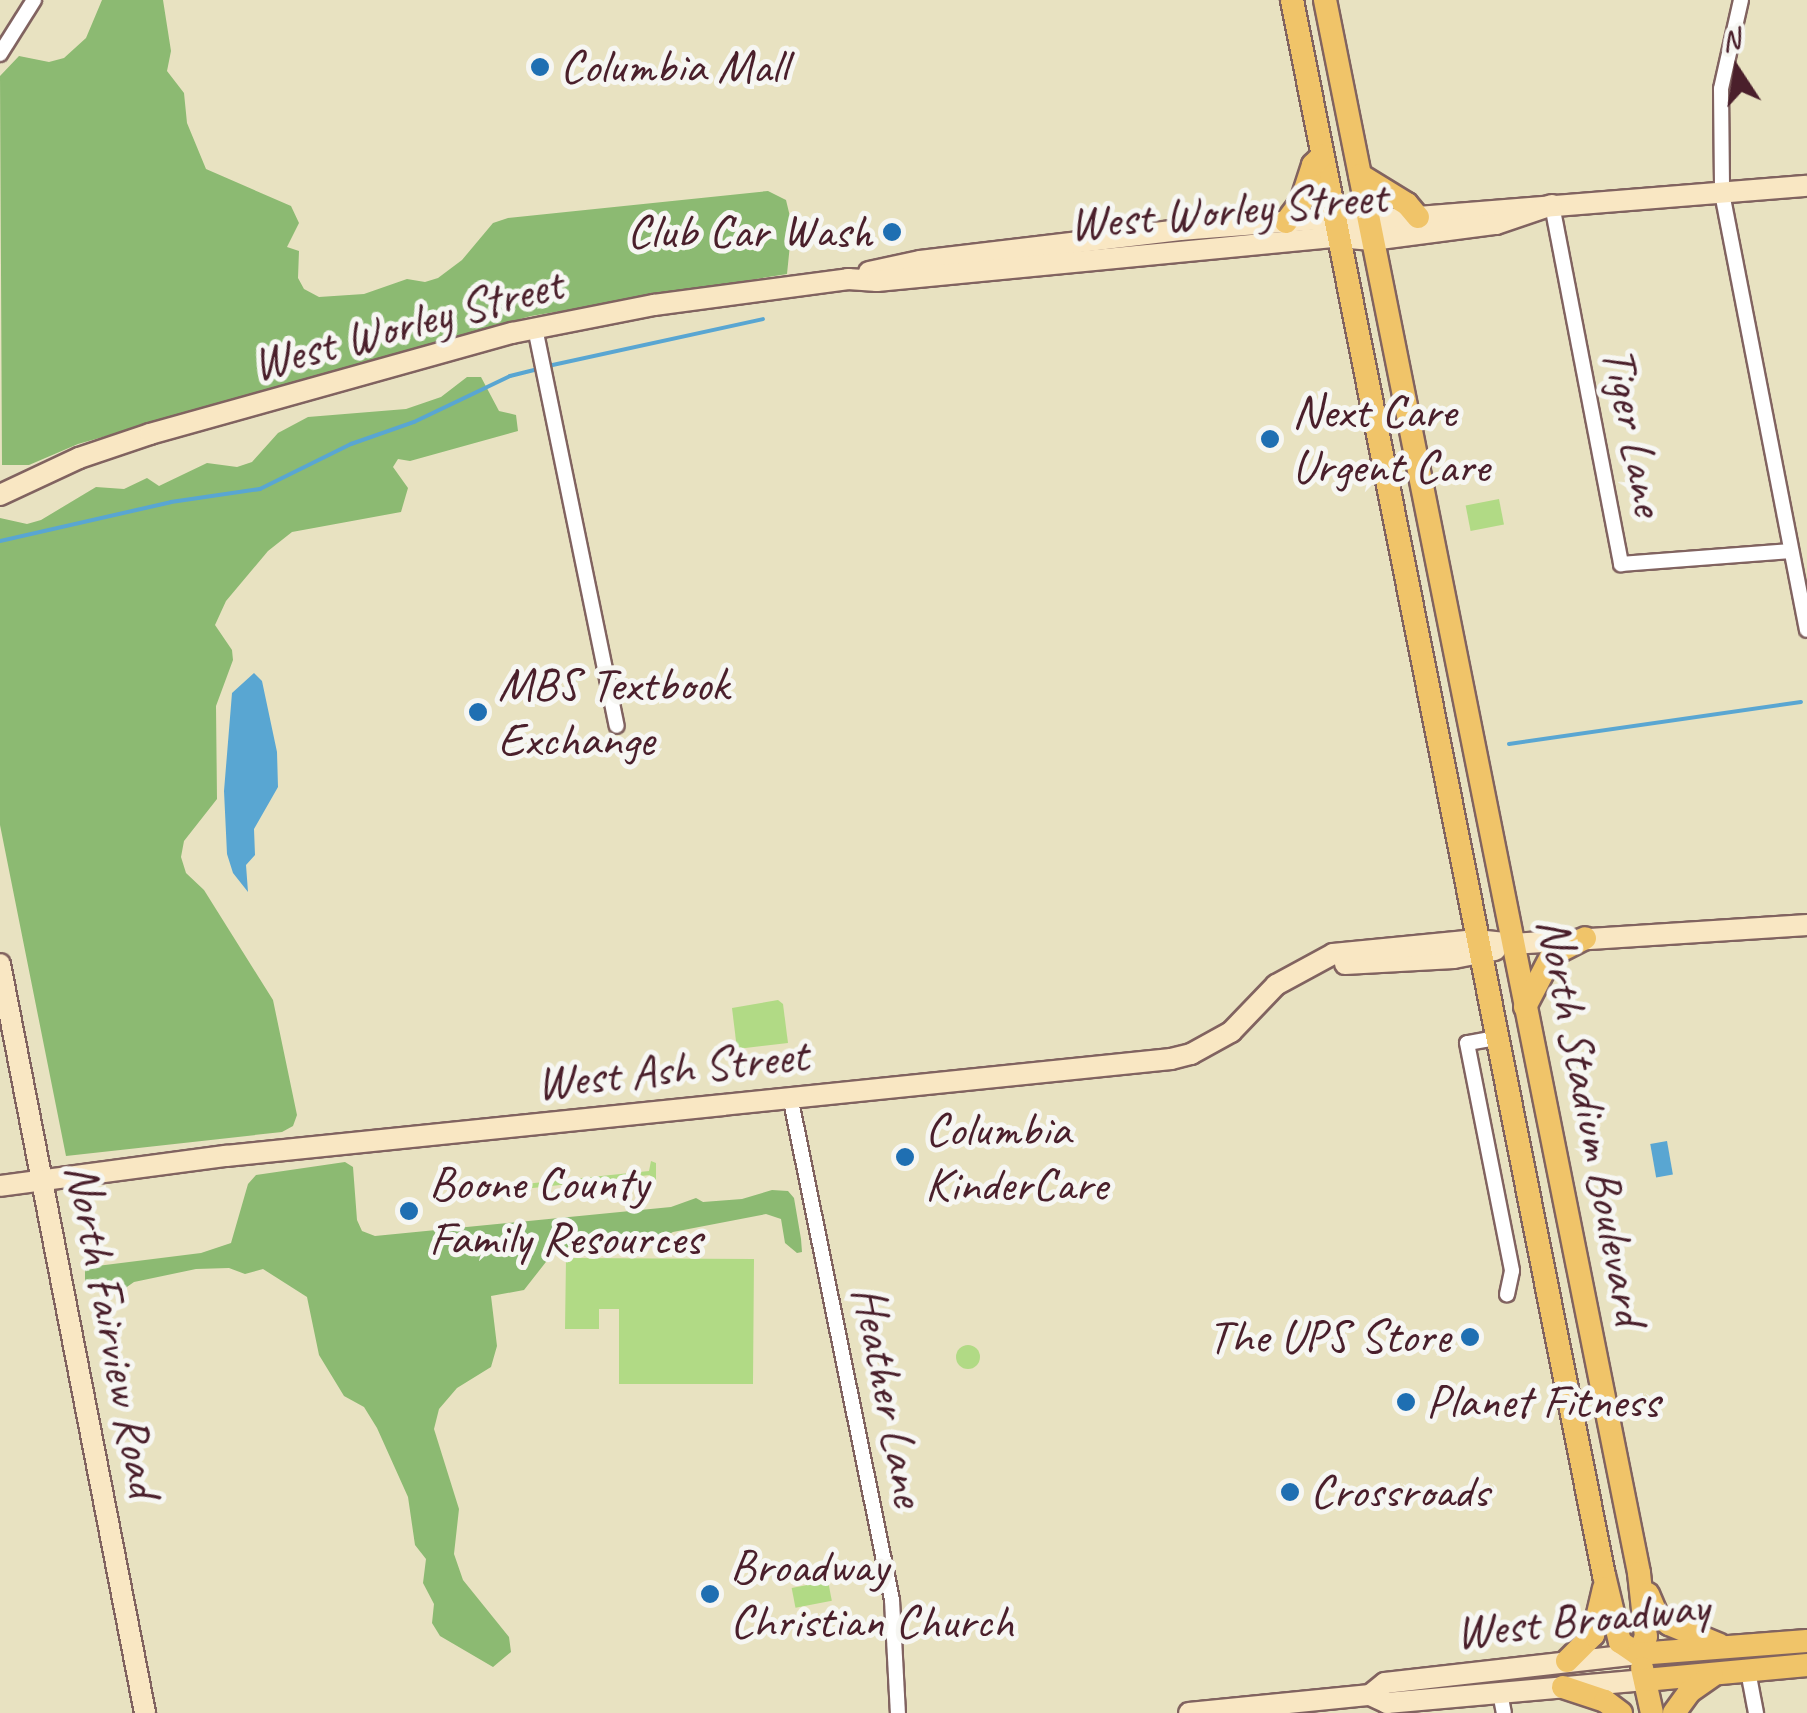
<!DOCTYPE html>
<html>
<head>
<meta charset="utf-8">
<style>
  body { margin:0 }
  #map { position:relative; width:1807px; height:1713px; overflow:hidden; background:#e8e2c1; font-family:Caveat,sans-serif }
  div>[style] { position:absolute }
  .green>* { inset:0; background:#b1da85; transform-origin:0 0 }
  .round { border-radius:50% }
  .forest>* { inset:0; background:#8cba72 }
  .water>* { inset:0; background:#59a6d2; transform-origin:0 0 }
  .stream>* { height:4px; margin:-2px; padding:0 2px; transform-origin:2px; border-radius:2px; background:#59a6d2 }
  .roads { filter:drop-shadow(2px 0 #816360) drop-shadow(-2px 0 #816360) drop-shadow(0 2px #816360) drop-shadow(0 -2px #816360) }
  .street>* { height:14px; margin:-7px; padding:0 7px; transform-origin:7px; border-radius:7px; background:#fff }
  .secondary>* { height:20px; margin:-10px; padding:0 10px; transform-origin:10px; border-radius:10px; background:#f9e7c3 }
  .primary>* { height:22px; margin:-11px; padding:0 11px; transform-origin:11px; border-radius:11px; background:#f0c469 }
  .dots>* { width:28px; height:28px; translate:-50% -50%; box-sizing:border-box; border:5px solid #f6f6f2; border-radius:50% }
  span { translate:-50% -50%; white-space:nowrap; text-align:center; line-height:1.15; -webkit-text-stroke:10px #f6f6f2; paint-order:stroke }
  .poi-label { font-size:48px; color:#4a1f2b }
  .left { translate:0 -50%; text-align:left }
  .right { translate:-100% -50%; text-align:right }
  .street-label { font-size:48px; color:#4a1f2b }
  .north { position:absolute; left:1687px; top:20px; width:100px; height:100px; -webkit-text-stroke:8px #f6f6f2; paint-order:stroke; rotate:348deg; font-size:28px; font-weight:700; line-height:40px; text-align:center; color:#4a1f2b }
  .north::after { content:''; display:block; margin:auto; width:35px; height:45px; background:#4a1f2b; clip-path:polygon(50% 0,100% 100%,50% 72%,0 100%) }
</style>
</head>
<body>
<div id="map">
  <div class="green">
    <i style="left:1499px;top:499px;width:26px;height:34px;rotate:79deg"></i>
    <i style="clip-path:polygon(778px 1000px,783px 1004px,788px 1043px,737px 1049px,732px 1008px)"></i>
    <i style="clip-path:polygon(651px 1161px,656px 1163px,656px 1185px,650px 1175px,506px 1191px,505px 1186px,649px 1171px)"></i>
    <i style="clip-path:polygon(566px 1258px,754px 1259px,753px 1384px,619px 1384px,619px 1309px,599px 1309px,599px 1329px,565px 1329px)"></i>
    <i class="round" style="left:956px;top:1345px;width:24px;height:24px"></i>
    <i style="left:828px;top:1581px;width:20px;height:37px;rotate:79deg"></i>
  </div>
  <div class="forest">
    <i style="clip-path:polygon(102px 0,163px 0,171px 51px,167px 71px,184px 93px,187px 123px,206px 169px,291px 206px,299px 223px,287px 247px,299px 251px,298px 278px,304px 289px,319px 297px,364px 294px,407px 279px,425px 282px,438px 278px,462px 260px,493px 223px,508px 218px,768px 191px,786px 200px,792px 225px,787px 274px,531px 316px,78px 444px,29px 465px,2px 465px,0 76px,19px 56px,49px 62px,64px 58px,86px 38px)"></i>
    <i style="clip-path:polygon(467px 377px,481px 377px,499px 411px,516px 415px,518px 431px,410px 461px,398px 459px,393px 467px,408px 488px,401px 512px,292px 532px,268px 551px,226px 601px,215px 625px,232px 650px,233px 660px,216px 706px,217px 799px,184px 841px,181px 857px,186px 873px,204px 890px,273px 1000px,297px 1115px,293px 1126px,282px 1132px,66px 1156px,0 825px,0 518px,27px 524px,41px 520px,96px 487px,124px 489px,147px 478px,159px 486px,207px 463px,237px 467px,252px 462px,278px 433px,308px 417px,406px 409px,441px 397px)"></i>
    <i style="clip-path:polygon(345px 1162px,353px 1167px,357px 1220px,362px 1231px,375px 1236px,671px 1207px,696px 1198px,703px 1202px,742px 1199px,772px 1190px,788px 1191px,794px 1198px,801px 1239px,802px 1252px,797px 1253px,785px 1243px,781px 1219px,766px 1214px,673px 1232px,653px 1243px,597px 1236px,553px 1253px,524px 1290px,491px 1296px,497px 1346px,491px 1367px,457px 1388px,439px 1409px,434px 1429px,459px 1509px,454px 1554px,463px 1580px,509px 1637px,511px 1652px,493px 1667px,440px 1636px,432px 1623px,434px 1604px,423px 1583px,426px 1559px,415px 1545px,408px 1497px,377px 1428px,364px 1407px,344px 1396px,319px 1355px,307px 1297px,263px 1269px,245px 1274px,229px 1268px,196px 1269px,134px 1282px,124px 1289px,85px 1282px,85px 1269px,97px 1266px,201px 1253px,231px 1243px,248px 1184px,256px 1175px)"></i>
  </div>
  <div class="water">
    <i style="clip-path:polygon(254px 673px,262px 681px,277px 752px,278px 787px,254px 829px,255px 855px,246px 865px,248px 892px,233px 873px,227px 854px,224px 791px,232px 693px)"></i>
    <i style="left:1667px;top:1141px;width:34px;height:17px;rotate:80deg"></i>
  </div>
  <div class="stream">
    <i style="left:548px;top:366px;width:220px;rotate:-12.3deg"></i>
    <i style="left:0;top:541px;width:175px;rotate:-12.8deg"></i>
    <i style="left:171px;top:502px;width:90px;rotate:-8.3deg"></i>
    <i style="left:260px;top:489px;width:102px;rotate:-26.3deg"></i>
    <i style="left:351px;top:444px;width:67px;rotate:-19.2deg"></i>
    <i style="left:414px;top:422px;width:106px;rotate:-25.6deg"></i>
    <i style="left:510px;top:376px;width:30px;rotate:-14deg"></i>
    <i style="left:1509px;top:744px;width:295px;rotate:-8.2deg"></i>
  </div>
  <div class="roads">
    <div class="street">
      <i style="left:1741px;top:0;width:91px;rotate:102.7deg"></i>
      <i style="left:1721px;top:89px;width:104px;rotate:89.4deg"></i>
      <i style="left:1722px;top:193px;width:445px;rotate:79deg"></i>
      <i style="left:0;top:54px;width:64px;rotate:-57.8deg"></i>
      <i style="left:1552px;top:205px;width:366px;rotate:79.1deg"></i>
      <i style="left:1621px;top:564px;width:170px;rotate:-4.4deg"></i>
      <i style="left:535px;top:328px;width:406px;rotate:78.4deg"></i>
      <i style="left:1496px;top:1038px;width:29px;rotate:170deg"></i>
      <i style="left:1467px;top:1043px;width:232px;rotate:78.8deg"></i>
      <i style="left:1512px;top:1271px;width:24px;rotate:102deg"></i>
      <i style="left:790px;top:1096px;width:514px;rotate:78.56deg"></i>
      <i style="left:892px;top:1600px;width:113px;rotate:87deg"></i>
      <i style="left:1748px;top:1671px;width:43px;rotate:79.2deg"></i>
      <i style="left:1500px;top:1693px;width:20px;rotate:79deg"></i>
    </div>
    <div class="secondary">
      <i style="left:869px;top:272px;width:52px;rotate:-12.2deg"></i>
      <i style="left:920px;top:261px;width:262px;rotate:-6.8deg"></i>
      <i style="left:1180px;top:230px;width:154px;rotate:-4.5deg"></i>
      <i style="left:1334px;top:218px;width:35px;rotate:5deg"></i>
      <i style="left:1369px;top:221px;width:439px;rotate:-4.6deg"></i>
      <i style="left:0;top:495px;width:87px;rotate:-25.1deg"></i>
      <i style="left:79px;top:458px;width:75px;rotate:-18.7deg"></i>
      <i style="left:150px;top:434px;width:376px;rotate:-15.6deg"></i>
      <i style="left:512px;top:333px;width:145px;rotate:-11.2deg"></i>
      <i style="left:654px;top:305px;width:196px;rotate:-7.6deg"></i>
      <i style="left:848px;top:279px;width:29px;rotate:4deg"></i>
      <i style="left:877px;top:281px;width:463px;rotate:-5.5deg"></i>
      <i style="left:1338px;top:237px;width:34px;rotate:5deg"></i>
      <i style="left:1372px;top:240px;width:125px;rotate:-7.4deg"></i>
      <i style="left:1496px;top:224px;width:59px;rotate:-18.7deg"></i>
      <i style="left:0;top:964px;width:763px;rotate:79.04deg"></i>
      <i style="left:1345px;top:964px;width:109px;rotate:-3.2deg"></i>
      <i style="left:1454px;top:958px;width:42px;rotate:-11deg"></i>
      <i style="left:0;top:1186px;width:228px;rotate:-7.6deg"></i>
      <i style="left:226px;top:1156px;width:950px;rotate:-5.86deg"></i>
      <i style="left:1171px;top:1059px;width:21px;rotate:-14deg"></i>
      <i style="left:1191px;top:1054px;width:46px;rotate:-28.8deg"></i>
      <i style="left:1231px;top:1032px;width:65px;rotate:-46.2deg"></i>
      <i style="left:1276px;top:985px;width:65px;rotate:-28.5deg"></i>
      <i style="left:1333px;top:954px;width:144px;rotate:-5.6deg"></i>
      <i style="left:1476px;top:940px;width:36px;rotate:6deg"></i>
      <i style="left:1512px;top:944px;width:296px;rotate:-3.7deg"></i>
      <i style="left:1370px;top:1695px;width:19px;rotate:25deg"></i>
      <i style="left:1387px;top:1703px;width:259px;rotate:-5.1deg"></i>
      <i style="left:1189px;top:1713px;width:182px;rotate:-5.7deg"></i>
      <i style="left:1370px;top:1695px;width:19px;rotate:-39deg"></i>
      <i style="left:1385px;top:1683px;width:255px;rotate:-6.5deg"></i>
    </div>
    <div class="primary">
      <i style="left:1292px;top:0;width:1606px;rotate:78.8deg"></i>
      <i style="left:1604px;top:1575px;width:69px;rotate:76.6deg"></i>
      <i style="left:1620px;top:1642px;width:22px;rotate:34deg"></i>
      <i style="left:1325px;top:0;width:1604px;rotate:78.71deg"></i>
      <i style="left:1639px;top:1573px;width:64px;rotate:83.8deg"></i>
      <i style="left:1646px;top:1637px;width:19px;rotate:115deg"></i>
      <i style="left:1360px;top:175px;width:55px;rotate:31.7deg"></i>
      <i style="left:1407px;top:204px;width:17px;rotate:50deg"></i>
      <i style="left:1286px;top:222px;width:25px;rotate:-53deg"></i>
      <i style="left:1301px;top:202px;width:39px;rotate:-72deg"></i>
      <i style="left:1313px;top:165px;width:13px;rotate:-45deg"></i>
      <i style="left:1525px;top:1007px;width:59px;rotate:-62.6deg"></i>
      <i style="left:1552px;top:955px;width:37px;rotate:-27deg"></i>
      <i style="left:1648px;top:1594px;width:23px;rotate:67deg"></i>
      <i style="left:1657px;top:1615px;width:15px;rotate:37deg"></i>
      <i style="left:1669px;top:1624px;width:55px;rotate:22.4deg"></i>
      <i style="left:1638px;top:1654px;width:169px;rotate:-4.4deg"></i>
      <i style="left:1567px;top:1661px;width:37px;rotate:-45deg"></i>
      <i style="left:1593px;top:1635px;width:48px;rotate:-76.8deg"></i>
      <i style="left:1642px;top:1668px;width:46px;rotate:77.5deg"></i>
      <i style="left:1645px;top:1680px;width:163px;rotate:-5.3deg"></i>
      <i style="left:1563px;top:1687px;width:44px;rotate:18.4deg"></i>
      <i style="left:1605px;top:1701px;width:20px;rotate:37deg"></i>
      <i style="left:1674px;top:1713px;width:26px;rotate:-54deg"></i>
      <i style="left:1689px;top:1692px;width:28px;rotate:-35deg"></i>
    </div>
  </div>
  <div class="dots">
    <i style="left:540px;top:67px;background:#1f6fb2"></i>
    <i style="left:892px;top:232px;background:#1f6fb2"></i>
    <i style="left:1270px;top:439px;background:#1f6fb2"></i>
    <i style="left:478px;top:712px;background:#1f6fb2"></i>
    <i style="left:905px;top:1157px;background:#1f6fb2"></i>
    <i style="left:409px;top:1211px;background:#1f6fb2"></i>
    <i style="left:1470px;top:1337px;background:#1f6fb2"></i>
    <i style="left:1406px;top:1402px;background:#1f6fb2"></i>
    <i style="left:1290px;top:1492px;background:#1f6fb2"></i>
    <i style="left:710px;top:1594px;background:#1f6fb2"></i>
  </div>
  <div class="poi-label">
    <span class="left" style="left:560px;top:67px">Columbia Mall</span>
    <span class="right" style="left:872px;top:232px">Club Car Wash</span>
    <span class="left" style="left:1292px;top:439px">Next Care<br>Urgent Care</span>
    <span class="left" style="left:498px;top:712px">MBS Textbook<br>Exchange</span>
    <span class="left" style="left:925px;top:1157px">Columbia<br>KinderCare</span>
    <span class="left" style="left:429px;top:1211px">Boone County<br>Family Resources</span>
    <span class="right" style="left:1450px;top:1337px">The UPS Store</span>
    <span class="left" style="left:1426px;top:1402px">Planet Fitness</span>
    <span class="left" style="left:1310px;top:1492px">Crossroads</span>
    <span class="left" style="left:730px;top:1594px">Broadway<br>Christian Church</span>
  </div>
  <div class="street-label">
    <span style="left:1228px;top:210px;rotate:-5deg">West Worley Street</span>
    <span style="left:407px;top:324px;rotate:-15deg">West Worley Street</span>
    <span style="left:1634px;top:431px;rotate:79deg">Tiger Lane</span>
    <span style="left:672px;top:1069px;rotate:-6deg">West Ash Street</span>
    <span style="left:1592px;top:1121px;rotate:79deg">North Stadium Boulevard</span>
    <span style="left:113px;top:1330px;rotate:79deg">North Fairview Road</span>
    <span style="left:889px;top:1396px;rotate:79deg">Heather Lane</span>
    <span style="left:1582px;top:1619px;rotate:-6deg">West Broadway</span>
  </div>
  <div class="north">N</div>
</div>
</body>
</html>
